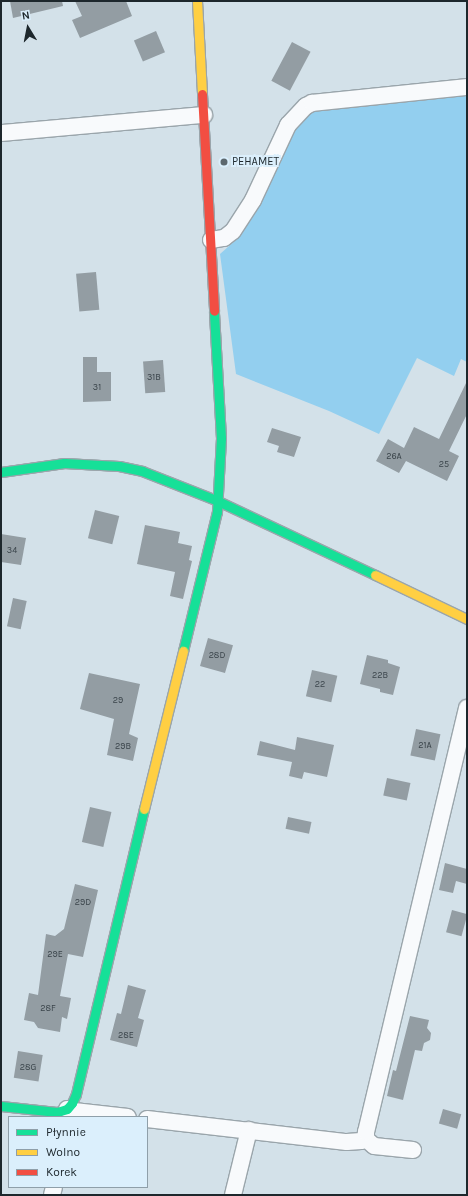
<!DOCTYPE html>
<html>
<head>
<meta charset="utf-8">
<style>
  body { margin:0 }
  #map { position:relative; width:468px; height:1196px; overflow:hidden; background:#d3e1e9; font-family:Karla,sans-serif }
  div>[style] { position:absolute }
  .green>* { inset:0; background:#93cfef }
  .building>* { inset:0; background:#939da3; transform-origin:0 0 }
  .roads { filter:drop-shadow(1px 0 #9aa5ab) drop-shadow(-1px 0 #9aa5ab) drop-shadow(0 1px #9aa5ab) drop-shadow(0 -1px #9aa5ab) }
  .street>* { height:16px; margin:-8px; padding:0 8px; transform-origin:8px; border-radius:8px; background:#f8fafc }
  .fast>* { height:9px; margin:-4.5px; padding:0 4.5px; transform-origin:4.5px; border-radius:4.5px; background:#16e098 }
  .slow>* { height:9px; margin:-4.5px; padding:0 4.5px; transform-origin:4.5px; border-radius:4.5px; background:#ffcf43 }
  .jam>* { height:9px; margin:-4.5px; padding:0 4.5px; transform-origin:4.5px; border-radius:4.5px; background:#f24e42 }
  .dots>* { width:11px; height:11px; translate:-50% -50%; box-sizing:border-box; border:2px solid #dbeffc; border-radius:50% }
  span { translate:-50% -50%; white-space:nowrap; text-align:center; line-height:1.15; -webkit-text-stroke:4px #dbeffc; paint-order:stroke }
  .number-label { font-size:9px; color:#3a444a }
  .number-label span { -webkit-text-stroke-width:0 }
  .poi-label { font-size:11px; color:#1d272c }
  .left { translate:0 -50%; text-align:left }
  .frame { position:absolute; inset:0; border:2px solid #1d272c; pointer-events:none }
  .legend { position:absolute; left:8px; top:1116px; width:140px; height:72px; box-sizing:border-box; background:#dbeffc; border:1px solid #8f9fa9; margin:0; padding:5px 7px; list-style:none; font-size:12px; color:#1d272c }
  .legend li { display:flex; align-items:center; gap:8px; height:20px }
  .legend b { width:20px; border:1px solid #8f9fa9 }
  .north { position:absolute; left:8px; top:8px; width:40px; height:40px; -webkit-text-stroke:3px #dbeffc; paint-order:stroke; rotate:350deg; font-size:11px; font-weight:700; line-height:16px; text-align:center; color:#1d272c }
  .north::after { content:''; display:block; margin:auto; width:14px; height:18px; background:#1d272c; clip-path:polygon(50% 0,100% 100%,50% 72%,0 100%) }
</style>
</head>
<body>
<div id="map">
  <div class="green">
    <i style="clip-path:polygon(467px 95px,467px 362px,461px 359px,454px 376px,417px 358px,379px 434px,329px 411px,236px 374px,220px 254px,237px 239px,253px 214px,294px 129px,304px 116px,312px 111px)"></i>
  </div>
  <div class="building">
    <i style="clip-path:polygon(10px 1px,62px 1px,63px 6px,13px 18px)"></i>
    <i style="clip-path:polygon(75px 1px,126px 1px,132px 16px,80px 38px,72px 20px,82px 16px)"></i>
    <i style="left:156px;top:31px;width:23px;height:24px;rotate:67deg"></i>
    <i style="left:292px;top:42px;width:21px;height:44px;rotate:28deg"></i>
    <i style="left:96px;top:272px;width:38px;height:20px;rotate:85deg"></i>
    <i style="clip-path:polygon(83px 357px,97px 357px,97px 372px,111px 372px,111px 401px,83px 402px)"></i>
    <i style="left:163px;top:360px;width:32px;height:20px;rotate:86deg"></i>
    <i style="clip-path:polygon(467px 381px,467px 414px,449px 451px,459px 456px,447px 481px,406px 461px,399px 473px,376px 461px,388px 439px,404px 448px,414px 427px,439px 439px)"></i>
    <i style="clip-path:polygon(272px 428px,301px 437px,294px 457px,277px 452px,279px 446px,267px 442px)"></i>
    <i style="left:95px;top:510px;width:25px;height:29px;rotate:14deg"></i>
    <i style="clip-path:polygon(145px 525px,180px 532px,178px 543px,192px 546px,189px 560px,192px 561px,183px 599px,170px 596px,175px 572px,137px 564px)"></i>
    <i style="clip-path:polygon(1px 534px,26px 538px,21px 565px,1px 562px)"></i>
    <i style="left:13px;top:598px;width:14px;height:29px;rotate:12deg"></i>
    <i style="left:208px;top:638px;width:26px;height:29px;rotate:16deg"></i>
    <i style="clip-path:polygon(367px 655px,388px 660px,388px 663px,400px 667px,393px 695px,380px 692px,380px 689px,360px 684px)"></i>
    <i style="left:312px;top:670px;width:26px;height:27px;rotate:13deg"></i>
    <i style="clip-path:polygon(89px 673px,140px 684px,129px 734px,138px 738px,133px 761px,107px 755px,114px 719px,80px 709px)"></i>
    <i style="left:416px;top:729px;width:25px;height:27px;rotate:12deg"></i>
    <i style="clip-path:polygon(297px 737px,334px 745px,327px 777px,304px 772px,302px 779px,289px 776px,292px 762px,257px 755px,260px 741px,295px 750px)"></i>
    <i style="left:387px;top:778px;width:24px;height:18px;rotate:12deg"></i>
    <i style="left:90px;top:807px;width:22px;height:36px;rotate:13deg"></i>
    <i style="left:288px;top:817px;width:24px;height:12px;rotate:12deg"></i>
    <i style="clip-path:polygon(445px 863px,467px 869px,467px 884px,456px 881px,453px 893px,439px 890px)"></i>
    <i style="clip-path:polygon(75px 884px,98px 890px,83px 957px,68px 954px,60px 996px,71px 998px,67px 1019px,62px 1017px,60px 1032px,38px 1028px,34px 1022px,24px 1020px,29px 993px,38px 995px,46px 934px,55px 936px,64px 929px)"></i>
    <i style="left:452px;top:910px;width:16px;height:23px;rotate:15deg"></i>
    <i style="clip-path:polygon(128px 985px,146px 990px,138px 1018px,144px 1020px,137px 1047px,110px 1040px,117px 1013px,121px 1014px)"></i>
    <i style="clip-path:polygon(410px 1016px,429px 1020px,427px 1028px,431px 1033px,430px 1040px,424px 1043px,422px 1051px,415px 1050px,403px 1100px,387px 1096px,393px 1070px,396px 1071px)"></i>
    <i style="left:18px;top:1051px;width:25px;height:27px;rotate:9deg"></i>
    <i style="left:443px;top:1109px;width:19px;height:15px;rotate:16deg"></i>
  </div>
  <div class="roads">
    <div class="street">
      <i style="left:1px;top:133px;width:204px;rotate:-5.1deg"></i>
      <i style="left:211px;top:240px;width:13px;rotate:-9deg"></i>
      <i style="left:224px;top:238px;width:11px;rotate:-38deg"></i>
      <i style="left:233px;top:231px;width:37px;rotate:-57deg"></i>
      <i style="left:253px;top:200px;width:83px;rotate:-65deg"></i>
      <i style="left:288px;top:125px;width:26px;rotate:-47deg"></i>
      <i style="left:306px;top:106px;width:7px;rotate:-27deg"></i>
      <i style="left:312px;top:103px;width:156px;rotate:-5.9deg"></i>
      <i style="left:67px;top:1109px;width:7px;rotate:16deg"></i>
      <i style="left:74px;top:1111px;width:54px;rotate:6.3deg"></i>
      <i style="left:147px;top:1119px;width:201px;rotate:6.6deg"></i>
      <i style="left:347px;top:1142px;width:14px;rotate:-4deg"></i>
      <i style="left:361px;top:1141px;width:5px;rotate:-22deg"></i>
      <i style="left:413px;top:1150px;width:39px;rotate:-174deg"></i>
      <i style="left:374px;top:1146px;width:11px;rotate:-139deg"></i>
      <i style="left:366px;top:1139px;width:7px;rotate:-90deg"></i>
      <i style="left:366px;top:1132px;width:436px;rotate:-76.6deg"></i>
      <i style="left:52px;top:1195px;width:8px;rotate:-76deg"></i>
      <i style="left:233px;top:1195px;width:67px;rotate:-76.2deg"></i>
    </div>
    <div class="fast">
      <i style="left:1px;top:472px;width:64px;rotate:-8.1deg"></i>
      <i style="left:64px;top:463px;width:55px;rotate:3.1deg"></i>
      <i style="left:119px;top:466px;width:24px;rotate:12deg"></i>
      <i style="left:142px;top:471px;width:82px;rotate:21.5deg"></i>
      <i style="left:218px;top:501px;width:174px;rotate:25.2deg"></i>
      <i style="left:183px;top:651px;width:143px;rotate:-76.3deg"></i>
      <i style="left:217px;top:512px;width:74px;rotate:-86.9deg"></i>
      <i style="left:221px;top:438px;width:127px;rotate:-93.2deg"></i>
      <i style="left:1px;top:1106px;width:56px;rotate:6.1deg"></i>
      <i style="left:57px;top:1112px;width:10px;rotate:-17deg"></i>
      <i style="left:67px;top:1109px;width:8px;rotate:-50deg"></i>
      <i style="left:72px;top:1103px;width:10px;rotate:-66deg"></i>
      <i style="left:76px;top:1094px;width:293px;rotate:-76.6deg"></i>
    </div>
    <div class="slow">
      <i style="left:197px;top:1px;width:93px;rotate:86.9deg"></i>
      <i style="left:375px;top:575px;width:102px;rotate:25.6deg"></i>
      <i style="left:144px;top:809px;width:163px;rotate:-76.1deg"></i>
    </div>
    <div class="jam">
      <i style="left:202px;top:94px;width:217px;rotate:86.8deg"></i>
    </div>
  </div>
  <div class="dots">
    <i style="left:224px;top:162px;background:#5d686e"></i>
  </div>
  <div class="number-label">
    <span style="left:154px;top:377px">31B</span>
    <span style="left:97px;top:387px">31</span>
    <span style="left:394px;top:456px">26A</span>
    <span style="left:444px;top:464px">25</span>
    <span style="left:12px;top:550px">34</span>
    <span style="left:217px;top:655px">28D</span>
    <span style="left:380px;top:675px">22B</span>
    <span style="left:320px;top:684px">22</span>
    <span style="left:118px;top:700px">29</span>
    <span style="left:425px;top:745px">21A</span>
    <span style="left:123px;top:746px">29B</span>
    <span style="left:83px;top:902px">29D</span>
    <span style="left:55px;top:954px">29E</span>
    <span style="left:48px;top:1008px">28F</span>
    <span style="left:126px;top:1035px">28E</span>
    <span style="left:28px;top:1067px">28G</span>
  </div>
  <div class="poi-label">
    <span class="left" style="left:232px;top:162px">PEHAMET</span>
  </div>
  <div class="frame"></div>
  <ul class="legend">
  <li><b style="height:5px;background:#16e098"></b>Płynnie</li>
  <li><b style="height:5px;background:#ffcf43"></b>Wolno</li>
  <li><b style="height:5px;background:#f24e42"></b>Korek</li>
  </ul>
  <div class="north">N</div>
</div>
</body>
</html>
